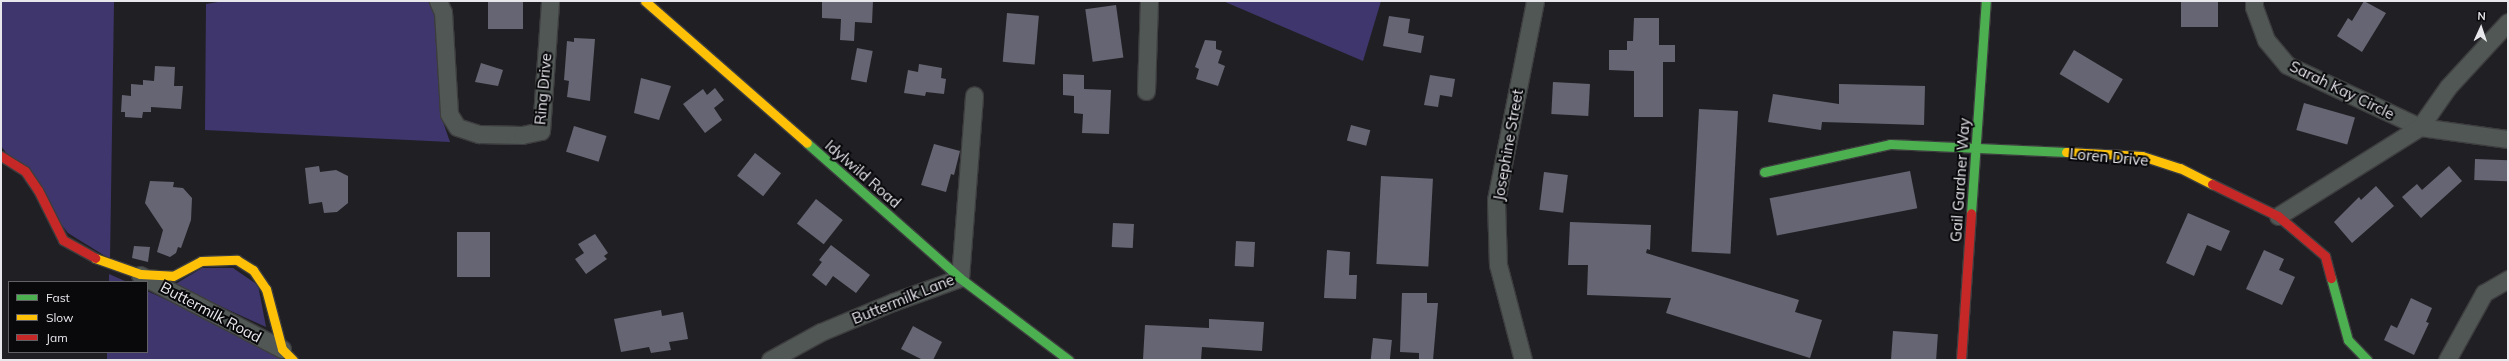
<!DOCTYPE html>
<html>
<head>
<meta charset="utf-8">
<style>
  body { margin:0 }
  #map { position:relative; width:2509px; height:361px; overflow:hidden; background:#202024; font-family:Mulish,sans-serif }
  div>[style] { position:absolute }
  .forest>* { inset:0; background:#40366e }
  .building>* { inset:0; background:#666574; transform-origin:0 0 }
  .roads { filter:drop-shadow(1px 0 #3d3d3f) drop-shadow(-1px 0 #3d3d3f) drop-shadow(0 1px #3d3d3f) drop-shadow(0 -1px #3d3d3f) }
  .street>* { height:17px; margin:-8.5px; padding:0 8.5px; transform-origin:8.5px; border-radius:8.5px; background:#505754 }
  .fast>* { height:9px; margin:-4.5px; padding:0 4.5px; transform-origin:4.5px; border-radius:4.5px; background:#4caf50 }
  .slow>* { height:9px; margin:-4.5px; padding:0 4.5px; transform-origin:4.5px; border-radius:4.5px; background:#ffc107 }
  .jam>* { height:9px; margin:-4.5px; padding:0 4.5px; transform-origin:4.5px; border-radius:4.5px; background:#c62828 }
  span { translate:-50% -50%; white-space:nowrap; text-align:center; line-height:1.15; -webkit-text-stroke:4px #09090c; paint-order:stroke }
  .street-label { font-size:15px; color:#e8e7ec }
  .frame { position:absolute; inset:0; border:2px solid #e8e7ec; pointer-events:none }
  .legend { position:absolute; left:8px; top:281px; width:140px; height:72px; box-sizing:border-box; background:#09090c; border:1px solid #626266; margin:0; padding:5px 7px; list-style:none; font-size:12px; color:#e8e7ec }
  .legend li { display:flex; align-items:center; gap:8px; height:20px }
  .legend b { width:20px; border:1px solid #626266 }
  .north { position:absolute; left:2461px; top:8px; width:40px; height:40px; -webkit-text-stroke:3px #09090c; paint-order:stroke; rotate:3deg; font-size:11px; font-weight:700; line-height:16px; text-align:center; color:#e8e7ec }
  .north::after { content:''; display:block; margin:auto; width:14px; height:18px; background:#e8e7ec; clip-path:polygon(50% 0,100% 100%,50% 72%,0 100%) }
</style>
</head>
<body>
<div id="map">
  <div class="forest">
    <i style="clip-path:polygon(1px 1px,114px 1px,110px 259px,68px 233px,1px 146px)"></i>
    <i style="clip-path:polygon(224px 1px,431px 1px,434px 12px,442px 119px,450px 142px,205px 130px,206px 4px)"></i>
    <i style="clip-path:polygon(1223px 1px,1381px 1px,1363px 61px)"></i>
    <i style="clip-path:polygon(202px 268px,233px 268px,258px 285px,266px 327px,174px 285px)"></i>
    <i style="clip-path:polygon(109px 274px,127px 282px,109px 282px)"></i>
    <i style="clip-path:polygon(147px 291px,268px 346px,283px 360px,107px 360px,107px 352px,147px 352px)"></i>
  </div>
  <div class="building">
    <i style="left:488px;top:1px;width:35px;height:28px"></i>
    <i style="clip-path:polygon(822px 1px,873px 1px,872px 23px,855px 22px,854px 41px,840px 40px,841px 19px,822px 18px)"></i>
    <i style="left:2181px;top:1px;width:37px;height:26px"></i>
    <i style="clip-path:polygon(2364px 1px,2386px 13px,2362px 52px,2337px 36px,2348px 18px,2352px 21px)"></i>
    <i style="left:1116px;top:5px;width:53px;height:31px;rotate:82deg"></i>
    <i style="left:1007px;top:13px;width:32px;height:49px;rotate:5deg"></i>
    <i style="clip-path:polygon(1389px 16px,1410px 19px,1408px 33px,1424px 36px,1421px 53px,1383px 46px)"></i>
    <i style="clip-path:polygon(1634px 18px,1659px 18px,1659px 45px,1675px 45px,1675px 62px,1663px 62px,1663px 117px,1634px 117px,1634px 71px,1609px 70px,1609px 50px,1627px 50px,1627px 41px,1633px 41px)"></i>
    <i style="clip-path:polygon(574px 38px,595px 39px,590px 101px,567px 97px,569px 81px,564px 80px,567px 41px,574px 42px)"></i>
    <i style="clip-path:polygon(1205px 40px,1216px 41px,1216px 49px,1222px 51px,1218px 63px,1225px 66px,1218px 86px,1196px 79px,1199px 69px,1195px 67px)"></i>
    <i style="left:857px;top:48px;width:16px;height:32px;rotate:11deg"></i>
    <i style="left:2074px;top:50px;width:57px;height:28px;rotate:31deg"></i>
    <i style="clip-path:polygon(481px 63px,503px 70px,498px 86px,475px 82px)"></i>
    <i style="clip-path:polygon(919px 64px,942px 68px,941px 78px,946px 79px,944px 94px,926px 92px,925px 96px,904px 93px,908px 70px,918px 72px)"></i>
    <i style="clip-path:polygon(155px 66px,175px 67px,174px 86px,183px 86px,181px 109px,151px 107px,151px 112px,143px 112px,142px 118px,125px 117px,125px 112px,121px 112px,122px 95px,131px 96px,131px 84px,143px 85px,143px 80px,154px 81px)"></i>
    <i style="clip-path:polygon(1063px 74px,1084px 75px,1084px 89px,1111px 90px,1109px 134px,1082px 133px,1083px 114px,1074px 113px,1074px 96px,1063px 95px)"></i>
    <i style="clip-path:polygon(1430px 75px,1455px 79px,1452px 97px,1440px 95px,1438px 107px,1424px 105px)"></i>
    <i style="clip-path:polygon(641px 78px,671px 86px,659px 120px,634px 113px)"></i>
    <i style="left:1553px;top:82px;width:37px;height:32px;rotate:3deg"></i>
    <i style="clip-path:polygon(1839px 84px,1925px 86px,1924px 125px,1822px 122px,1821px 130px,1768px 122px,1773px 94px,1839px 104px)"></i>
    <i style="clip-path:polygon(715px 88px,724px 100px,714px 108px,722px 120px,705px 133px,683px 104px,703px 89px,707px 95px)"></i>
    <i style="left:2304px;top:103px;width:53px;height:28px;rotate:16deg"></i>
    <i style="left:1699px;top:109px;width:39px;height:143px;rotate:3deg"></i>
    <i style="left:1351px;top:125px;width:20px;height:16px;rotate:15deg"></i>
    <i style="left:574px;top:126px;width:34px;height:27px;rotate:17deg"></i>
    <i style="clip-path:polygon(934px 144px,960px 151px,954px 175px,951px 174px,946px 192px,921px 185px)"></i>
    <i style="left:755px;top:153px;width:33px;height:29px;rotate:38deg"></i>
    <i style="left:2475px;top:159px;width:33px;height:21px;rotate:2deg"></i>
    <i style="clip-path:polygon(319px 166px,320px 172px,336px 170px,348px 176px,348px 203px,337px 212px,324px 213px,322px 202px,309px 204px,305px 168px)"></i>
    <i style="clip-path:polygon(2449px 166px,2462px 181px,2421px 218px,2402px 197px,2417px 184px,2422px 190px)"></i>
    <i style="left:1910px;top:171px;width:38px;height:143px;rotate:79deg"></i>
    <i style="left:1544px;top:172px;width:24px;height:38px;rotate:7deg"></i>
    <i style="left:1381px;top:176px;width:52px;height:88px;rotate:3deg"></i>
    <i style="clip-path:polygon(150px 181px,174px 182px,173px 187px,183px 188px,192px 198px,191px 220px,181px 248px,178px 247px,176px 253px,170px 257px,157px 252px,163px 230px,145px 203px)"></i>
    <i style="clip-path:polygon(2376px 186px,2394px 206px,2352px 243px,2334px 222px,2359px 197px,2361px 200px)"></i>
    <i style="left:816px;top:199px;width:34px;height:31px;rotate:38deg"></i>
    <i style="clip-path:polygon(2188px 213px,2230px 231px,2221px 251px,2207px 245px,2194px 276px,2166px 263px)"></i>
    <i style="clip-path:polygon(1570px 222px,1651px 225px,1650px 250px,1647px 249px,1646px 253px,1799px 300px,1795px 312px,1822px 320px,1810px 358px,1666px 313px,1671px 298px,1587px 295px,1588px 265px,1568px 265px)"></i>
    <i style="left:1113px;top:223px;width:21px;height:24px;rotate:3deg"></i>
    <i style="left:457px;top:232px;width:33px;height:45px"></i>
    <i style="clip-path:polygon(595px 234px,608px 253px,604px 256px,607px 259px,586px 274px,575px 259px,584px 253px,578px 244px)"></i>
    <i style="left:1236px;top:241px;width:19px;height:25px;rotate:3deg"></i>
    <i style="clip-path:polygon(831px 245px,870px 275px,856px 293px,833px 276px,826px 286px,812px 275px,822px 262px,819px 260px)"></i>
    <i style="clip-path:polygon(134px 246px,150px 247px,148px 262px,132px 258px)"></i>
    <i style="clip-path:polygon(1327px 250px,1350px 252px,1349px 275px,1357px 275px,1356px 299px,1324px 298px)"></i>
    <i style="clip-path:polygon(2264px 250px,2284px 259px,2279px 270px,2295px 277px,2282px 305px,2246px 289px)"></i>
    <i style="clip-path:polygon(1402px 293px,1427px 293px,1427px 303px,1438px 303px,1433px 360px,1419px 360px,1419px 353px,1400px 352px)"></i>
    <i style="clip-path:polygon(2411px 298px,2432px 308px,2426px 322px,2429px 323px,2414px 355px,2384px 340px,2391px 325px,2397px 328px)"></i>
    <i style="clip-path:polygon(661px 310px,662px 316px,683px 312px,688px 339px,669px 342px,671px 350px,651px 353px,649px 347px,621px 352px,614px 319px)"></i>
    <i style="clip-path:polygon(1209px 319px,1264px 322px,1262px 351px,1202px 347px,1201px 360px,1143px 359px,1145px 325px,1209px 328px)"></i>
    <i style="clip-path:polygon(913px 326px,942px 342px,933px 360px,923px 360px,901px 349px)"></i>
    <i style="left:1893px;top:331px;width:45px;height:29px;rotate:4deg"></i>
    <i style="left:1373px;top:338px;width:19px;height:22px;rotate:6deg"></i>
  </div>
  <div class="roads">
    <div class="street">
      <i style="left:438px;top:1px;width:12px;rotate:66deg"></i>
      <i style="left:443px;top:12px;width:102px;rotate:86.6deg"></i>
      <i style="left:449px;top:114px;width:15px;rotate:58deg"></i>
      <i style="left:457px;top:127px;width:23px;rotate:18deg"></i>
      <i style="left:479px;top:134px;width:43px;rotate:1.3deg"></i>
      <i style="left:522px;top:135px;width:19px;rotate:-12deg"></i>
      <i style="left:541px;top:131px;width:130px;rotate:-86deg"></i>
      <i style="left:2254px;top:1px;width:6px;rotate:90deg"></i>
      <i style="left:2254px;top:7px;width:35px;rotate:70deg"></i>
      <i style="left:2266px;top:40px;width:33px;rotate:50deg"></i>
      <i style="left:2287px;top:65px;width:147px;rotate:25deg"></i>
      <i style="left:2420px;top:127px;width:89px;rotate:7.8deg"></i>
      <i style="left:1146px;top:91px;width:90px;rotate:-88.1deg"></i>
      <i style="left:2278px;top:216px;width:168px;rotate:-32.1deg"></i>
      <i style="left:2420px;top:127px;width:49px;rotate:-55deg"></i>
      <i style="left:2448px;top:87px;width:88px;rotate:-47.3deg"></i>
      <i style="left:140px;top:275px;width:160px;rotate:27.5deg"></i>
      <i style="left:770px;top:360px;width:58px;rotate:-28.8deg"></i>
      <i style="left:821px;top:332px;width:78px;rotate:-22.6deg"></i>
      <i style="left:893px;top:302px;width:71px;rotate:-19.7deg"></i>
      <i style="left:960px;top:278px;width:183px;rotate:-85.6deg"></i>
      <i style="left:1523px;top:360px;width:98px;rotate:-104.7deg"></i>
      <i style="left:1498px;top:265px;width:65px;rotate:-91.8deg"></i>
      <i style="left:1496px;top:200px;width:203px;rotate:-78.9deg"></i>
      <i style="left:2447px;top:360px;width:77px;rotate:-61.1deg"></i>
      <i style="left:2484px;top:293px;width:28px;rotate:-30deg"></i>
    </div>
    <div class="fast">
      <i style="left:807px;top:143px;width:204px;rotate:41.4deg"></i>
      <i style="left:960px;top:278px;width:136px;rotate:37deg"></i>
      <i style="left:1764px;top:172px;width:129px;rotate:-12.5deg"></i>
      <i style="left:1890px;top:144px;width:176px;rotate:2.6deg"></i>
      <i style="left:1971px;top:213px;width:213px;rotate:-86deg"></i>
      <i style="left:2331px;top:278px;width:64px;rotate:74.7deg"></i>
      <i style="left:2348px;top:340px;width:28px;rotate:46deg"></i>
    </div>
    <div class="slow">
      <i style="left:645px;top:1px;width:215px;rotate:41.2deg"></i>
      <i style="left:2066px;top:152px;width:76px;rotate:3deg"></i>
      <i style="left:2142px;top:156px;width:40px;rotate:18deg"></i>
      <i style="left:2180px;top:168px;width:36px;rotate:27deg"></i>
      <i style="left:95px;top:258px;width:48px;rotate:19.6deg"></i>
      <i style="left:140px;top:274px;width:33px;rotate:3deg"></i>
      <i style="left:173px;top:276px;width:32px;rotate:-28deg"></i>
      <i style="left:201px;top:261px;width:36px;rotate:-2deg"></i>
      <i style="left:237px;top:260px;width:19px;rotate:32deg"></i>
      <i style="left:253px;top:270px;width:23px;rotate:56deg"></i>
      <i style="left:266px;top:289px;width:62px;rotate:75.1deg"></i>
      <i style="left:282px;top:349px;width:16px;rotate:45deg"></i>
    </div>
    <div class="jam">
      <i style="left:1px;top:156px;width:28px;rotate:32deg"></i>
      <i style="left:25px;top:171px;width:23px;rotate:56deg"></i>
      <i style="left:38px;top:190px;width:56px;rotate:63.4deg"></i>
      <i style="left:63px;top:240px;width:37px;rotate:29deg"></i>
      <i style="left:2212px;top:184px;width:73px;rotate:25.9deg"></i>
      <i style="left:2278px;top:216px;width:62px;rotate:40.4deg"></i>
      <i style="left:2325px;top:256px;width:23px;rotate:75deg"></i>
      <i style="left:1961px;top:360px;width:147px;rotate:-86.1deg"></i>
    </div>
  </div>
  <div class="street-label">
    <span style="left:543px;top:89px;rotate:-85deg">Ring Drive</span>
    <span style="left:2342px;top:90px;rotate:26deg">Sarah Kay Circle</span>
    <span style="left:1508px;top:145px;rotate:-80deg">Josephine Street</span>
    <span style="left:2109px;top:157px;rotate:5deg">Loren Drive</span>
    <span style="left:863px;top:174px;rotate:41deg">Idylwild Road</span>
    <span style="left:1960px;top:180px;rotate:-86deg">Gail Gardner Way</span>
    <span style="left:903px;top:299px;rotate:-22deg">Buttermilk Lane</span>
    <span style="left:211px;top:312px;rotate:28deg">Buttermilk Road</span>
  </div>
  <div class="frame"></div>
  <ul class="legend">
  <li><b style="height:5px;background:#4caf50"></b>Fast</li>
  <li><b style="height:5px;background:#ffc107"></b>Slow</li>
  <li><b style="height:5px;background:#c62828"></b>Jam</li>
  </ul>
  <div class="north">N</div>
</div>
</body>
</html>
